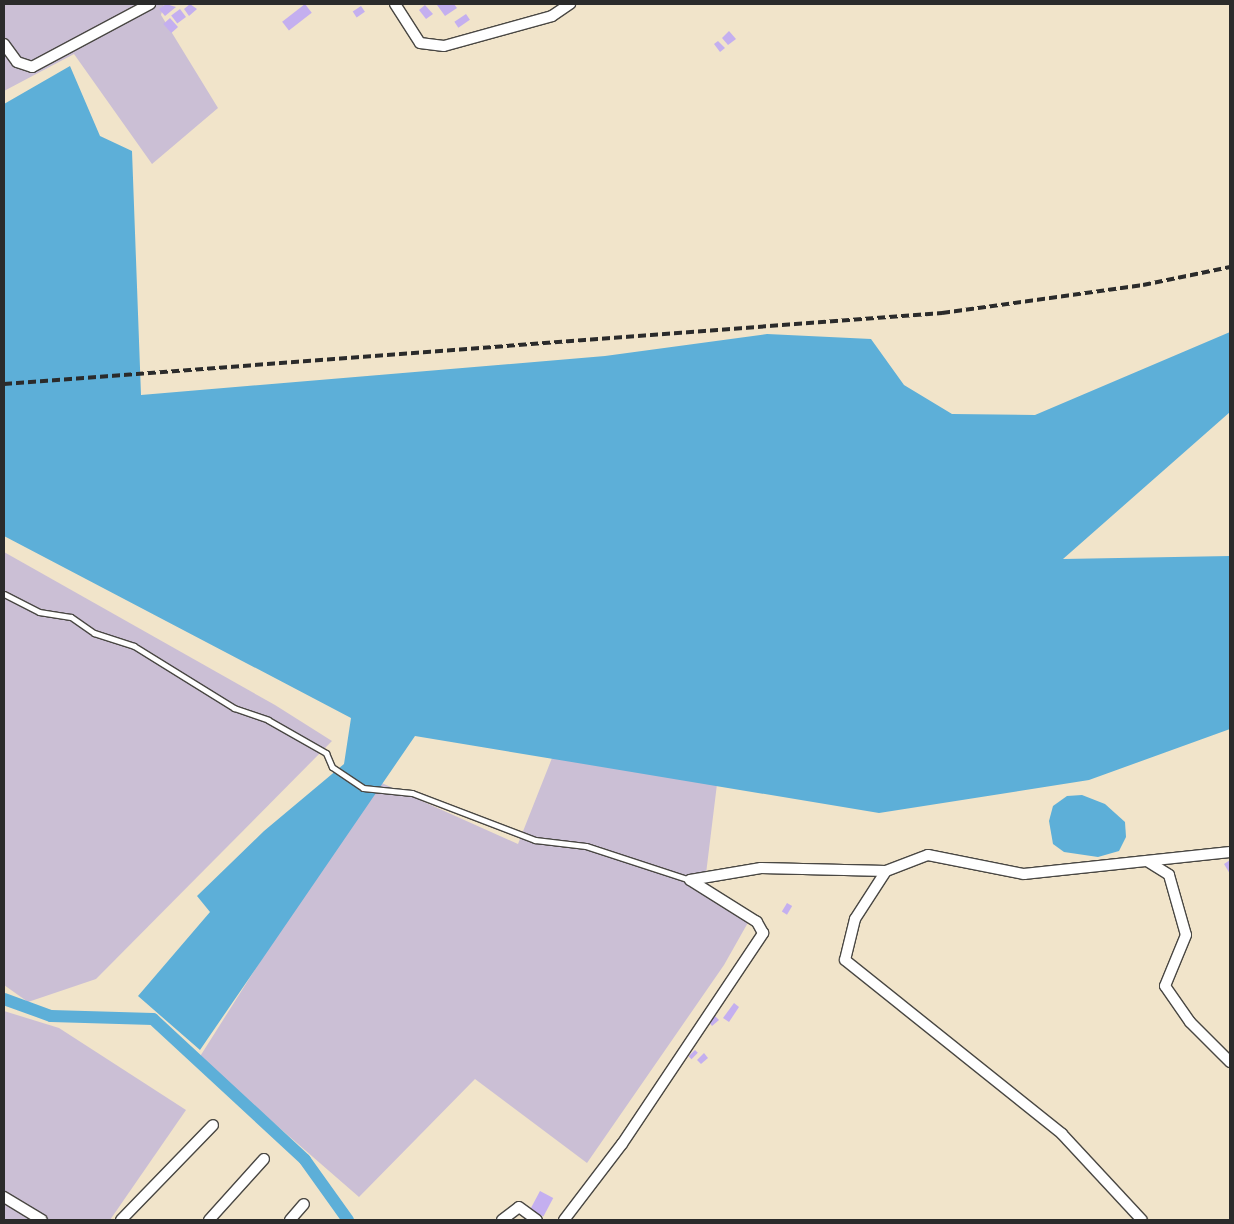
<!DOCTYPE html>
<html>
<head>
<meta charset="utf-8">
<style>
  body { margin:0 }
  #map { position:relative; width:1234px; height:1224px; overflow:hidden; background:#f1e4ca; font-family:"EB Garamond",serif }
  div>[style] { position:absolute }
  .industrial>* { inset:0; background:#cbbfd5 }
  .water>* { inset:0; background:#5dafd8 }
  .canal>* { height:12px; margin:-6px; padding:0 6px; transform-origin:6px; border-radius:6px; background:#5dafd8 }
  .building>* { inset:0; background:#c4afef; transform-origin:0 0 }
  .roads { filter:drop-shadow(1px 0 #494743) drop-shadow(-1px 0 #494743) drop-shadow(0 1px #494743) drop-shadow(0 -1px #494743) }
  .lane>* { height:5px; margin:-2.5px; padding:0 2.5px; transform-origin:2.5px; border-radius:2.5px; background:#fff }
  .street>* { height:10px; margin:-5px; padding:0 5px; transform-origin:5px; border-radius:5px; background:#fff }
  .rail>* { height:4px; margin-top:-2px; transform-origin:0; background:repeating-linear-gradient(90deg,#2b2b2b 0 8px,transparent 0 12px) }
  span { translate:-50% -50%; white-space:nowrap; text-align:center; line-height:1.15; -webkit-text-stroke:4px #f6f6f2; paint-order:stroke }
  .frame { position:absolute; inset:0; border:5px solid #2b2b2b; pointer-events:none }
</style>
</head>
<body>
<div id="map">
  <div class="industrial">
    <i style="clip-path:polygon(4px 4px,164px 4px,161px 15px,218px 108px,152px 164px,74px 54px,4px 91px)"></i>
    <i style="clip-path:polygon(4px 552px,275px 705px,332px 741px,96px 979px,28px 1002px,4px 985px)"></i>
    <i style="clip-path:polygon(552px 758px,717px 784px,705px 882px,750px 919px,724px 965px,587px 1163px,475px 1079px,359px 1197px,199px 1058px,375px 780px,518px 844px)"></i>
    <i style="clip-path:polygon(4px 1011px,59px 1028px,186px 1110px,110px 1220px,4px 1220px)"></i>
  </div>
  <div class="water">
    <i style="clip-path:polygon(70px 66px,100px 136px,132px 151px,141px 395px,605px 356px,767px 334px,871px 339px,904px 385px,952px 414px,1035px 415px,1230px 332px,1230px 412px,1063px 559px,1230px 556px,1230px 729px,1089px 780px,879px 813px,415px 736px,200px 1050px,138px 996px,210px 912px,197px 896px,264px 831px,344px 764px,351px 718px,4px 536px,4px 104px)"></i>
    <i style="clip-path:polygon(1082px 795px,1105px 804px,1125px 822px,1126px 837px,1119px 851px,1098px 857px,1064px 852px,1053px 844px,1049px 821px,1053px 806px,1067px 796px)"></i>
  </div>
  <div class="canal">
    <i style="left:4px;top:999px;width:50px;rotate:19.9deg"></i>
    <i style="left:51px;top:1016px;width:102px;rotate:1.7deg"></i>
    <i style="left:153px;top:1019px;width:207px;rotate:42.8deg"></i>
    <i style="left:305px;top:1160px;width:74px;rotate:54.4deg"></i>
  </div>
  <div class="building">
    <i style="clip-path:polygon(166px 4px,176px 7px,165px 16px,159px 9px)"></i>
    <i style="clip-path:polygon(190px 4px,197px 9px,189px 16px,184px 9px)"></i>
    <i style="left:305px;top:4px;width:11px;height:29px;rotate:52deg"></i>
    <i style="clip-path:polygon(454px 4px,457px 8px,445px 16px,437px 5px)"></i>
    <i style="clip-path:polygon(425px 5px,433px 14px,426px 19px,419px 10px)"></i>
    <i style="left:361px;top:6px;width:7px;height:10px;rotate:56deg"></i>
    <i style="left:180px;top:9px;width:10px;height:11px;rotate:53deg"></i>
    <i style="left:466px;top:14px;width:7px;height:14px;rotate:56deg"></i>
    <i style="left:170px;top:18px;width:12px;height:9px;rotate:48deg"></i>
    <i style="clip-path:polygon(729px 31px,736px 39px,728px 45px,722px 38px)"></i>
    <i style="clip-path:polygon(718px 41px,725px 48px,720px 52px,714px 44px)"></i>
    <i style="clip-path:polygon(1230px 860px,1230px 874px,1224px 864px)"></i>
    <i style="left:787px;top:903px;width:6px;height:10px;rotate:31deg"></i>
    <i style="clip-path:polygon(734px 1003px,739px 1007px,729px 1022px,723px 1018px)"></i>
    <i style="clip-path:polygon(715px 1016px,719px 1020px,712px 1026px,709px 1022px)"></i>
    <i style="left:695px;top:1050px;width:4px;height:9px;rotate:45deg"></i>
    <i style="clip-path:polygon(704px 1053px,708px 1058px,701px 1064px,697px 1060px)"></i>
    <i style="left:540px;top:1191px;width:15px;height:21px;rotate:28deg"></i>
  </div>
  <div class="roads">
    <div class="lane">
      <i style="left:4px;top:594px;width:39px;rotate:27deg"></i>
      <i style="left:39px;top:612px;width:32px;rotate:9deg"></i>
      <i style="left:71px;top:617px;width:28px;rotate:35deg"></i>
      <i style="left:94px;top:633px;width:42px;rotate:18deg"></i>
      <i style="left:134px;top:646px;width:118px;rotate:31.8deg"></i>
      <i style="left:234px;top:708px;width:36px;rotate:19deg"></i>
      <i style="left:268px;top:720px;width:67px;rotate:29.6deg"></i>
      <i style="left:326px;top:753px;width:15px;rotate:67deg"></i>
      <i style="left:332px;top:767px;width:37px;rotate:34deg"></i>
      <i style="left:363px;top:788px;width:49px;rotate:5.8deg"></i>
      <i style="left:412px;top:793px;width:132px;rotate:20.9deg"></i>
      <i style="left:535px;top:840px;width:51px;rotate:6.7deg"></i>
      <i style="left:586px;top:846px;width:109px;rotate:18.1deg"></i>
    </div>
    <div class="street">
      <i style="left:395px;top:4px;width:46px;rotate:57.3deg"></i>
      <i style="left:420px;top:43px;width:24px;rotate:7deg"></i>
      <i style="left:444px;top:46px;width:112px;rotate:-15.5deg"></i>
      <i style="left:552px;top:16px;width:22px;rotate:-34deg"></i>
      <i style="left:4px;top:44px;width:22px;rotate:54deg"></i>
      <i style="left:17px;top:62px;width:16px;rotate:18deg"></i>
      <i style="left:32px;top:67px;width:134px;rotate:-28.1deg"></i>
      <i style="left:1147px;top:861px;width:26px;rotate:32deg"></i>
      <i style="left:1169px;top:875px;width:62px;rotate:74.2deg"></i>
      <i style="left:1186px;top:935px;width:55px;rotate:112.4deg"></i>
      <i style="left:1165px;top:986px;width:44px;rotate:55.2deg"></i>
      <i style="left:1190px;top:1022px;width:57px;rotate:45deg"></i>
      <i style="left:886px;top:871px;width:57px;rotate:122.9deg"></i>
      <i style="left:855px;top:919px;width:42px;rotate:103.7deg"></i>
      <i style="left:845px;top:960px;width:278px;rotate:38.7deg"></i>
      <i style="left:1062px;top:1134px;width:117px;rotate:47.1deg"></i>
      <i style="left:690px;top:880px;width:72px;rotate:-9.6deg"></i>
      <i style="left:761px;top:868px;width:125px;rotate:1.4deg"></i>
      <i style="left:886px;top:871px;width:45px;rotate:-20.9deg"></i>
      <i style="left:928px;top:855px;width:98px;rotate:11.2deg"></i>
      <i style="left:1024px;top:874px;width:207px;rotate:-6.1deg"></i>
      <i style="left:4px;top:1197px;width:44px;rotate:31.2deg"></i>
      <i style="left:121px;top:1220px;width:132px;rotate:-45.9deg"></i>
      <i style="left:209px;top:1220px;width:82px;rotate:-48deg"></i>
      <i style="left:290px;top:1220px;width:21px;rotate:-49deg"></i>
      <i style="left:502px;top:1220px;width:21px;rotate:-37deg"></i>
      <i style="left:519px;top:1207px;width:22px;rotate:36deg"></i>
      <i style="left:564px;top:1220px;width:96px;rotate:-52.7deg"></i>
      <i style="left:622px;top:1144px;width:254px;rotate:-56.2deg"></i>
      <i style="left:763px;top:933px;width:13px;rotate:-119deg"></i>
      <i style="left:757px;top:922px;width:79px;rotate:-147.9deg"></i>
    </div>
  </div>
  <div class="rail">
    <i style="left:4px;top:384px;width:941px;rotate:-4.33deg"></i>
    <i style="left:942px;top:313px;width:203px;rotate:-7.9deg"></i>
    <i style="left:1143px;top:285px;width:89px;rotate:-11.7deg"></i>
  </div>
  <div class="frame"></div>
</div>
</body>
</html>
